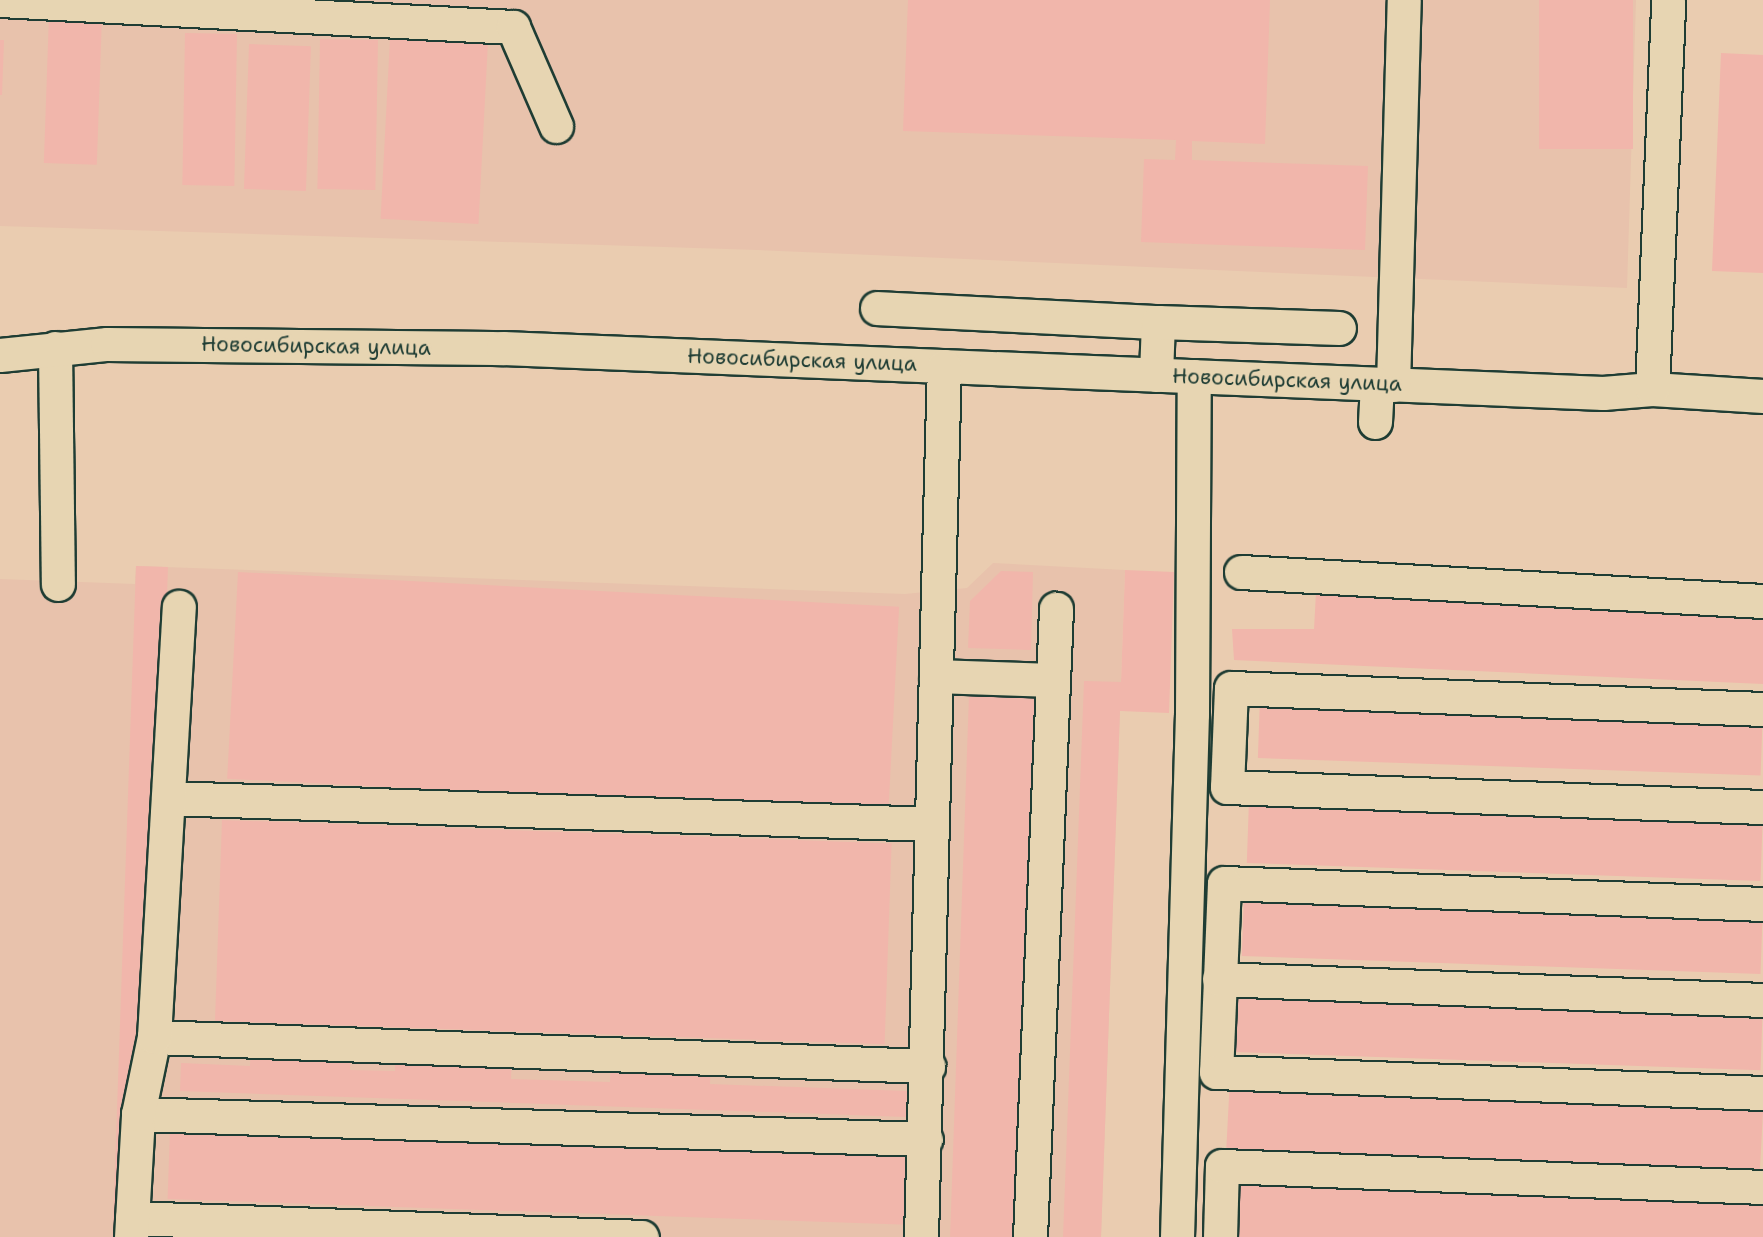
<!DOCTYPE html>
<html>
<head>
<meta charset="utf-8">
<style>
  body { margin:0 }
  #map { position:relative; width:1763px; height:1237px; overflow:hidden; background:#eaccb0; font-family:"Shantell Sans",sans-serif }
  div>[style] { position:absolute }
  .built>* { inset:0; background:#e8c2ac }
  .building>* { inset:0; background:#f1b6ab; transform-origin:0 0 }
  .roads { filter:drop-shadow(2px 0 #1f3d34) drop-shadow(-2px 0 #1f3d34) drop-shadow(0 2px #1f3d34) drop-shadow(0 -2px #1f3d34) }
  .minor>* { height:33px; margin:-16.5px; padding:0 16.5px; transform-origin:16.5px; border-radius:16.5px; background:#e7d5b2 }
  span { translate:-50% -50%; white-space:nowrap; text-align:center; line-height:1.15; -webkit-text-stroke:4.5px #e7d5b2; paint-order:stroke }
  .street-label { font-size:21px; color:#1f3d34 }
</style>
</head>
<body>
<div id="map">
  <div class="built">
    <i style="clip-path:polygon(0 0,1636px 0,1627px 288px,758px 250px,0 226px)"></i>
    <i style="clip-path:polygon(993px 563px,1125px 570px,1101px 1237px,0 1237px,0 579px,135px 584px,136px 566px,905px 594px,967px 588px)"></i>
  </div>
  <div class="building">
    <i style="clip-path:polygon(908px 0,1270px 0,1265px 144px,1192px 141px,1192px 160px,1368px 166px,1365px 250px,1141px 242px,1144px 159px,1175px 160px,1176px 140px,903px 131px)"></i>
    <i style="left:1539px;top:0;width:94px;height:149px"></i>
    <i style="left:49px;top:15px;width:53px;height:148px;rotate:2deg"></i>
    <i style="left:185px;top:33px;width:52px;height:152px;rotate:1deg"></i>
    <i style="left:320px;top:39px;width:58px;height:150px;rotate:1deg"></i>
    <i style="left:390px;top:39px;width:98px;height:180px;rotate:3deg"></i>
    <i style="clip-path:polygon(0 40px,4px 40px,2px 95px,0 95px)"></i>
    <i style="left:249px;top:44px;width:62px;height:145px;rotate:2deg"></i>
    <i style="clip-path:polygon(1721px 53px,1763px 55px,1763px 273px,1712px 271px)"></i>
    <i style="left:136px;top:566px;width:32px;height:673px;rotate:2deg"></i>
    <i style="clip-path:polygon(1125px 570px,1174px 572px,1169px 713px,1120px 711px,1101px 1237px,1063px 1237px,1084px 681px,1121px 682px)"></i>
    <i style="clip-path:polygon(1001px 571px,1033px 572px,1031px 650px,968px 648px,970px 601px)"></i>
    <i style="left:238px;top:572px;width:662px;height:207px;rotate:3deg"></i>
    <i style="clip-path:polygon(1316px 592px,1763px 617px,1763px 684px,1234px 660px,1232px 629px,1314px 629px)"></i>
    <i style="left:969px;top:695px;width:67px;height:542px;rotate:2deg"></i>
    <i style="left:1260px;top:697px;width:503px;height:61px;rotate:2deg"></i>
    <i style="left:1249px;top:800px;width:514px;height:63px;rotate:2deg"></i>
    <i style="left:222px;top:820px;width:670px;height:201px;rotate:2deg"></i>
    <i style="left:1244px;top:893px;width:519px;height:63px;rotate:2deg"></i>
    <i style="left:1237px;top:990px;width:526px;height:62px;rotate:2deg"></i>
    <i style="clip-path:polygon(251px 1041px,351px 1045px,350px 1070px,395px 1071px,395px 1046px,512px 1050px,511px 1079px,610px 1082px,611px 1058px,711px 1061px,710px 1084px,907px 1091px,906px 1117px,180px 1091px,181px 1063px,250px 1066px)"></i>
    <i style="left:1230px;top:1078px;width:534px;height:73px;rotate:3deg"></i>
    <i style="left:170px;top:1130px;width:741px;height:69px;rotate:2deg"></i>
    <i style="clip-path:polygon(1229px 1180px,1763px 1202px,1763px 1237px,1227px 1237px)"></i>
  </div>
  <div class="roads">
    <div class="minor">
      <i style="left:0;top:0;width:514px;rotate:3.01deg"></i>
      <i style="left:513px;top:27px;width:108px;rotate:66.5deg"></i>
      <i style="left:877px;top:308px;width:281px;rotate:2.9deg"></i>
      <i style="left:1158px;top:322px;width:53px;rotate:92.2deg"></i>
      <i style="left:1158px;top:322px;width:181px;rotate:1.9deg"></i>
      <i style="left:55px;top:348px;width:236px;rotate:89.3deg"></i>
      <i style="left:0;top:355px;width:108px;rotate:-5.9deg"></i>
      <i style="left:107px;top:344px;width:396px;rotate:0.6deg"></i>
      <i style="left:503px;top:348px;width:1101px;rotate:2.34deg"></i>
      <i style="left:1603px;top:393px;width:49px;rotate:-4.7deg"></i>
      <i style="left:1652px;top:389px;width:111px;rotate:3.6deg"></i>
      <i style="left:1393px;top:385px;width:385px;rotate:-88.4deg"></i>
      <i style="left:1652px;top:389px;width:389px;rotate:-87.6deg"></i>
      <i style="left:1375px;top:422px;width:38px;rotate:-87deg"></i>
      <i style="left:1241px;top:572px;width:523px;rotate:3.18deg"></i>
      <i style="left:936px;top:676px;width:115px;rotate:2deg"></i>
      <i style="left:1763px;top:709px;width:532px;rotate:-177.74deg"></i>
      <i style="left:1231px;top:688px;width:99px;rotate:92.3deg"></i>
      <i style="left:1227px;top:787px;width:536px;rotate:2.14deg"></i>
      <i style="left:168px;top:798px;width:762px;rotate:1.95deg"></i>
      <i style="left:1763px;top:904px;width:539px;rotate:-177.77deg"></i>
      <i style="left:1224px;top:883px;width:189px;rotate:92.4deg"></i>
      <i style="left:1216px;top:1072px;width:547px;rotate:2.2deg"></i>
      <i style="left:1219px;top:979px;width:544px;rotate:2.21deg"></i>
      <i style="left:154px;top:1037px;width:775px;rotate:2.15deg"></i>
      <i style="left:138px;top:1114px;width:788px;rotate:1.82deg"></i>
      <i style="left:132px;top:1218px;width:510px;rotate:2.13deg"></i>
      <i style="left:131px;top:1237px;width:123px;rotate:-86.7deg"></i>
      <i style="left:138px;top:1114px;width:79px;rotate:-78.3deg"></i>
      <i style="left:154px;top:1037px;width:431px;rotate:-86.7deg"></i>
      <i style="left:921px;top:1237px;width:871px;rotate:-88.49deg"></i>
      <i style="left:1030px;top:1237px;width:629px;rotate:-87.63deg"></i>
      <i style="left:1177px;top:1237px;width:523px;rotate:-88.36deg"></i>
      <i style="left:1192px;top:714px;width:338px;rotate:-89.7deg"></i>
      <i style="left:1220px;top:1237px;width:71px;rotate:-88.4deg"></i>
      <i style="left:1222px;top:1166px;width:541px;rotate:2.22deg"></i>
    </div>
  </div>
  <div class="street-label">
    <span style="left:316px;top:346px;rotate:1deg">Новосибирская улица</span>
    <span style="left:802px;top:360px;rotate:2deg">Новосибирская улица</span>
    <span style="left:1287px;top:380px;rotate:2deg">Новосибирская улица</span>
  </div>
</div>
</body>
</html>
